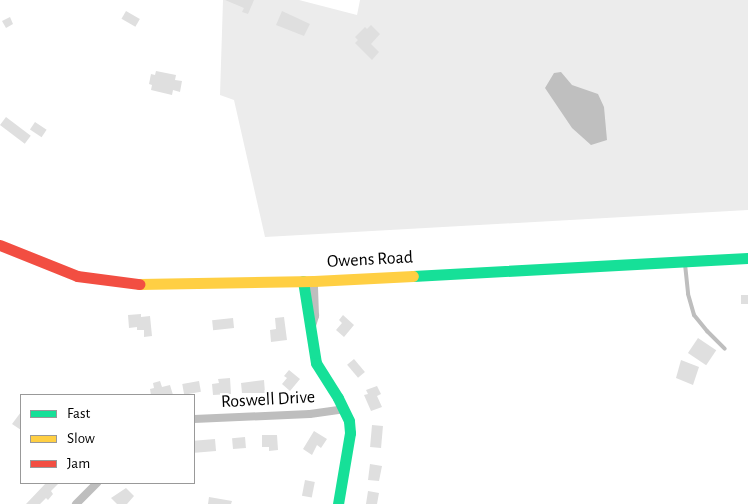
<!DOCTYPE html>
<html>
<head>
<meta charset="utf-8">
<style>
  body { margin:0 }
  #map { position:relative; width:748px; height:504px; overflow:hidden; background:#fff; font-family:"Alegreya Sans",sans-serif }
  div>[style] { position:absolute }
  .green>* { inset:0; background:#ececec }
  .water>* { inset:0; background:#bfbfbf }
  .building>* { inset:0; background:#dfdfdf; transform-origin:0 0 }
  .lane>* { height:4px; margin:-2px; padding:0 2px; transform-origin:2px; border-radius:2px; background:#bebebe }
  .street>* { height:8px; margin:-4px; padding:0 4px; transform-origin:4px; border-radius:4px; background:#bebebe }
  .fast>* { height:11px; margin:-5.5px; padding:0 5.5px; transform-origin:5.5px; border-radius:5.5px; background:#16e098 }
  .slow>* { height:11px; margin:-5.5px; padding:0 5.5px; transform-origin:5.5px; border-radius:5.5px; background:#ffcf43 }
  .jam>* { height:11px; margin:-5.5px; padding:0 5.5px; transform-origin:5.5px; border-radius:5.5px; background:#f24e42 }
  span { translate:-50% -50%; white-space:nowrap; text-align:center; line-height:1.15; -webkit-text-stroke:4.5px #fff; paint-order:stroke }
  .street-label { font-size:18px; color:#000 }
  .legend { position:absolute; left:20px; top:394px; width:175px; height:90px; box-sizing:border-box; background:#fff; border:1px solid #999; margin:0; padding:6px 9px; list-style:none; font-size:15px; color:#000 }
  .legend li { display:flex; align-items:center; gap:10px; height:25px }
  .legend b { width:25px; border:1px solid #999 }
</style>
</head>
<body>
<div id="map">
  <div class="green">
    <i style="clip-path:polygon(223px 0,299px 0,357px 15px,360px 0,748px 0,748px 210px,265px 237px,234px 100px,220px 95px)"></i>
  </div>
  <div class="water">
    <i style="clip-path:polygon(561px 72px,572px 85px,598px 94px,604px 107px,607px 140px,591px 145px,572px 128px,545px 88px,554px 73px)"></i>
  </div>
  <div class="building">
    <i style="clip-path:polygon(225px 0,254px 0,248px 14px,242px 12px,244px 8px)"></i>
    <i style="left:126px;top:11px;width:16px;height:9px;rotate:30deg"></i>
    <i style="clip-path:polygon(282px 11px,310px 24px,304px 36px,276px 25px)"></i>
    <i style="clip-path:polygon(10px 17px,13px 24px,6px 28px,2px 21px)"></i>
    <i style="clip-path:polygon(371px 25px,380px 34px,371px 44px,379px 52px,372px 60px,355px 43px,358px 40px,355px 37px,365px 27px,367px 29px)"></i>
    <i style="clip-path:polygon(156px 71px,176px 75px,175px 80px,182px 81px,180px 92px,173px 90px,172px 95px,151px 90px,152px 85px,149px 84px,151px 74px,155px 75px)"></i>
    <i style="left:6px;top:117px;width:31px;height:10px;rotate:37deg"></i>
    <i style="left:35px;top:122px;width:14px;height:9px;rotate:34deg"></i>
    <i style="left:741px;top:295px;width:7px;height:9px"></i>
    <i style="clip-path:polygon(141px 314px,141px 317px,150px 316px,152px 336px,144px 337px,144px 330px,137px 330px,137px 327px,129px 328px,128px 315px)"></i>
    <i style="clip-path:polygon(343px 315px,354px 325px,344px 337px,336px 330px,342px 323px,339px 320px)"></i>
    <i style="clip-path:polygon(284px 317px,287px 340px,271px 342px,270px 330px,276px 329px,275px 318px)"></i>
    <i style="left:233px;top:318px;width:10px;height:21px;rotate:84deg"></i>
    <i style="left:698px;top:338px;width:22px;height:18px;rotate:34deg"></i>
    <i style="left:354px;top:359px;width:17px;height:9px;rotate:50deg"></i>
    <i style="clip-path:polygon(681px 360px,699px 367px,693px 385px,676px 378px)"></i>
    <i style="clip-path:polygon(289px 370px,300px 379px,290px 391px,282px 384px,287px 378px,284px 376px)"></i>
    <i style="clip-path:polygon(230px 378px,231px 394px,213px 395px,212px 384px,219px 383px,218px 379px)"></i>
    <i style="clip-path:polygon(264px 380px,265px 393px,242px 393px,241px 383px)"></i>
    <i style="clip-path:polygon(160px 381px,162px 387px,170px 385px,173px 395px,151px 395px,150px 389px,154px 388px,153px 383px)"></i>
    <i style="left:199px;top:381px;width:11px;height:17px;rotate:80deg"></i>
    <i style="clip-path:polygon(377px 386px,381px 394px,377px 396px,382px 407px,371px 411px,364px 395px,368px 394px,366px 390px)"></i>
    <i style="clip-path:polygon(21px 412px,21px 430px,12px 424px)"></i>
    <i style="left:372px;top:425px;width:11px;height:22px;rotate:5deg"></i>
    <i style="clip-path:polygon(314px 431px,327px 439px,321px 448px,317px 445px,312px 455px,303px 449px)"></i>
    <i style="clip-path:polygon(262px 435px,277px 435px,278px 450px,269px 451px,269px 447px,262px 447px)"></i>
    <i style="left:245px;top:437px;width:11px;height:13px;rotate:85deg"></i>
    <i style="left:215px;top:439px;width:12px;height:21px;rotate:85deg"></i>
    <i style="clip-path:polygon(370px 464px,382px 466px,379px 481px,368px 480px)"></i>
    <i style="left:305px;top:480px;width:10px;height:16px;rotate:11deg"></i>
    <i style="clip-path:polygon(46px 483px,59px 483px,51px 491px,53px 494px,48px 500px,46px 498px,40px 504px,26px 504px)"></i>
    <i style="clip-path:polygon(126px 488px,134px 496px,127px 504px,117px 504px,111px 498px)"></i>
    <i style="clip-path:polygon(368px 491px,379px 493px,377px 504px,366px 504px)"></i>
    <i style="clip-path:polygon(209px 497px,232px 501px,231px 504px,208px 504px)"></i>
  </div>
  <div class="lane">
    <i style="left:685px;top:264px;width:30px;rotate:84deg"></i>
    <i style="left:688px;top:294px;width:22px;rotate:74deg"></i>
    <i style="left:694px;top:315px;width:21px;rotate:51deg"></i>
    <i style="left:707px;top:331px;width:25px;rotate:45deg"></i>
  </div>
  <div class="street">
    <i style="left:311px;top:329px;width:14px;rotate:-73deg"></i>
    <i style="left:315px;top:316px;width:35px;rotate:-92deg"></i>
    <i style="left:194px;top:419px;width:116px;rotate:-2.5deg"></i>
    <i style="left:310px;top:414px;width:34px;rotate:-8deg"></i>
    <i style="left:76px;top:504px;width:30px;rotate:-45deg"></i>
  </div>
  <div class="fast">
    <i style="left:413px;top:276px;width:335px;rotate:-3.1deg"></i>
    <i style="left:303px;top:281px;width:83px;rotate:81deg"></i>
    <i style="left:316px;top:363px;width:41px;rotate:57.8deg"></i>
    <i style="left:338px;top:398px;width:25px;rotate:64deg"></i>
    <i style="left:349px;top:421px;width:12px;rotate:85deg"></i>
    <i style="left:350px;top:433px;width:72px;rotate:99.6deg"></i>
  </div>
  <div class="slow">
    <i style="left:139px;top:284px;width:175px;rotate:-1deg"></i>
    <i style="left:314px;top:281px;width:99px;rotate:-2.9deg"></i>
  </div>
  <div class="jam">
    <i style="left:0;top:245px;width:83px;rotate:21.9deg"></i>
    <i style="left:77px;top:276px;width:63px;rotate:7.4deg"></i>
  </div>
  <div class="street-label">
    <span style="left:370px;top:260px;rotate:-3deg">Owens Road</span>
    <span style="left:268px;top:400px;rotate:-3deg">Roswell Drive</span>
  </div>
  <ul class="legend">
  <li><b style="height:6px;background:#16e098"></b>Fast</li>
  <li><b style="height:6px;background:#ffcf43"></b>Slow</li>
  <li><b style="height:6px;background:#f24e42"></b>Jam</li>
  </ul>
</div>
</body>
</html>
